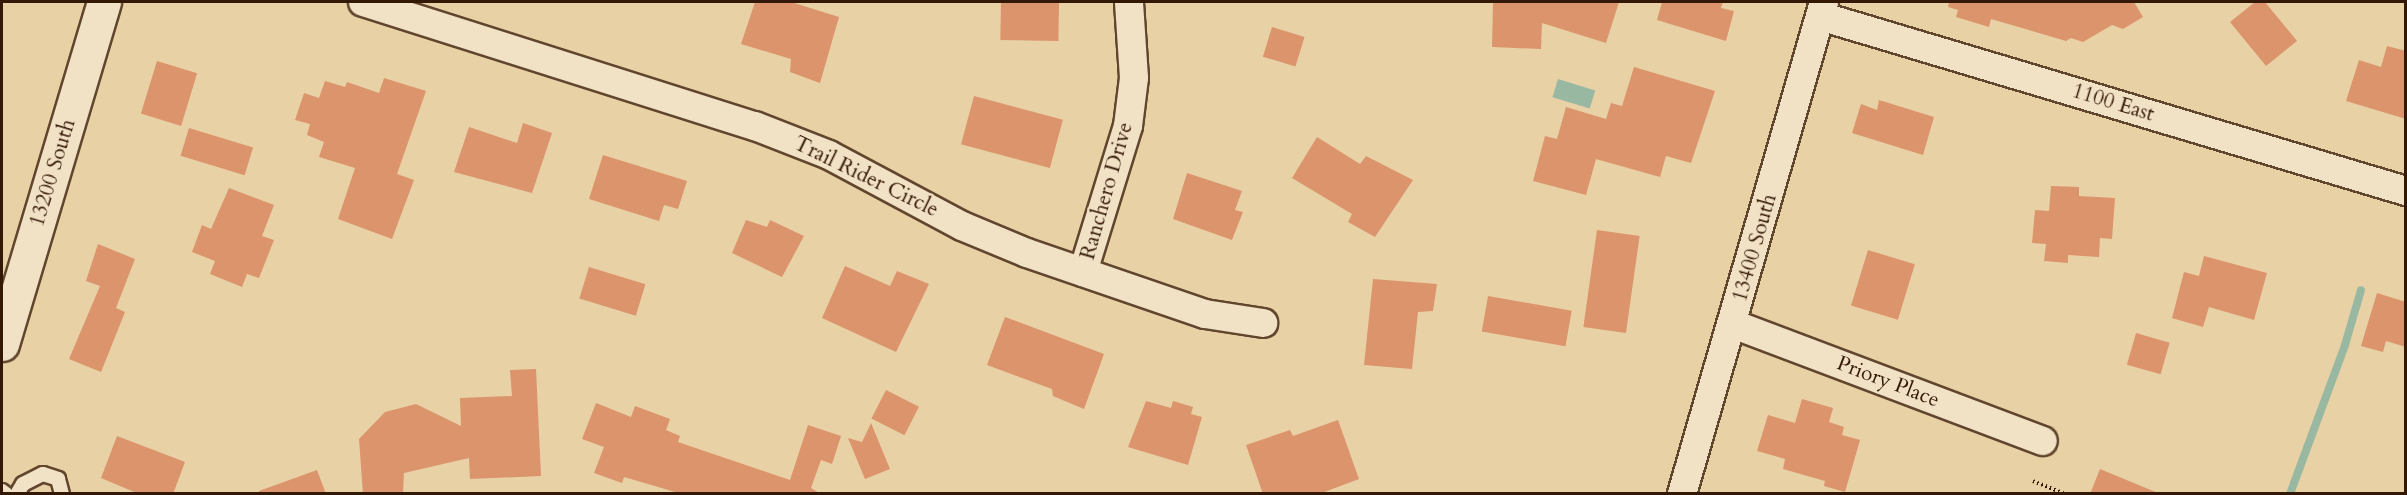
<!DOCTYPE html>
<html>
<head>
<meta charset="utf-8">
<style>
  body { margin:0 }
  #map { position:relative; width:2407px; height:495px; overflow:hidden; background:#e9d1a6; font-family:Cardo,serif }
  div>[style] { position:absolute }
  .water>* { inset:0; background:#99b8a2; transform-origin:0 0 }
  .stream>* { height:8px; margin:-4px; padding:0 4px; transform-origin:4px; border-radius:4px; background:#99b8a2 }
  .building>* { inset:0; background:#db946b; transform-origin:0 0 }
  .path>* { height:4px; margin-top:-2px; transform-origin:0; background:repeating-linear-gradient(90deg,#341806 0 1.5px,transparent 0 4.5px) }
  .roads { filter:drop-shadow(2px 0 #61462e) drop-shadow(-2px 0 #61462e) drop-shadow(0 2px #61462e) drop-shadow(0 -2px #61462e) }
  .service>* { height:14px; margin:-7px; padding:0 7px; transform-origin:7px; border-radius:7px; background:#f1e1c5 }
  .minor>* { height:28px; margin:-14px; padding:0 14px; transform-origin:14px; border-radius:14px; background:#f1e1c5 }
  .tertiary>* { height:33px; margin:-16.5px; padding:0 16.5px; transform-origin:16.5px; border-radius:16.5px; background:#f1e1c5 }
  span { translate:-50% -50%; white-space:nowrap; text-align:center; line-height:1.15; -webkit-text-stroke:4.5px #f1e1c5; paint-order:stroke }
  .street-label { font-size:21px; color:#341806 }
  .frame { position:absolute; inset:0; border:3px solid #341806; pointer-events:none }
</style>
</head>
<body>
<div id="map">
  <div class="water">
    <i style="left:1558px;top:79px;width:39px;height:19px;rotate:17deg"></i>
  </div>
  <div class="stream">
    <i style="left:2290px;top:494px;width:159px;rotate:-69.7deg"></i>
    <i style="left:2345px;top:345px;width:57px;rotate:-73.8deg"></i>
  </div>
  <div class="building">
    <i style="clip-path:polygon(755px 2px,791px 2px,839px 17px,820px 83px,790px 72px,791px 59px,741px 44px)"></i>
    <i style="left:1001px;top:2px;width:58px;height:38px;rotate:1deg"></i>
    <i style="clip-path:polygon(1493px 2px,1619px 2px,1606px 43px,1542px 23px,1541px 49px,1492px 47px)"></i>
    <i style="clip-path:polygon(1662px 2px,1723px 2px,1721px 8px,1734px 11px,1726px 41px,1657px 20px)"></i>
    <i style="clip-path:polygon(1949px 2px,2134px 2px,2143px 17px,2123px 29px,2112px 25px,2083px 42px,2071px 38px,2066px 41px,1991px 19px,1989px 27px,1956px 17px,1958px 10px,1948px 7px)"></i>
    <i style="clip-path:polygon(2255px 2px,2265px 2px,2297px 41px,2266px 66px,2230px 22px)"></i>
    <i style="left:1272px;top:27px;width:34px;height:31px;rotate:17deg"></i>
    <i style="clip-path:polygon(2387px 46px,2406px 51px,2406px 119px,2346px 101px,2359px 60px,2381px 67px)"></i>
    <i style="left:157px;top:61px;width:42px;height:55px;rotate:17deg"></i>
    <i style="clip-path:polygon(1634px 67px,1715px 91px,1691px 163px,1666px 156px,1660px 177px,1596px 159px,1586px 195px,1533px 181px,1545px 136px,1557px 139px,1566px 107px,1606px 119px,1611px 103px,1622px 106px)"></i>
    <i style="clip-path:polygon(384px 78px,426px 91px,397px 174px,414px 180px,392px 239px,338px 219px,355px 168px,319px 157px,324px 142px,307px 135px,310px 124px,295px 120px,304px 93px,319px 98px,325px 81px,345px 87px,347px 82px,379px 93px)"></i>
    <i style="left:974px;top:96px;width:92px;height:50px;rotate:15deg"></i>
    <i style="clip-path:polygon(1879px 100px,1934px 117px,1923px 155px,1852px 133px,1861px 104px,1877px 110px)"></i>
    <i style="clip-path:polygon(523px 123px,552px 133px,532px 193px,454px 172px,469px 127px,517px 143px)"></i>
    <i style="left:189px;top:128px;width:67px;height:29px;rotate:17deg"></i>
    <i style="clip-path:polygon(1317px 137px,1360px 164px,1366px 156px,1413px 180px,1375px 237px,1348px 222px,1352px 214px,1292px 178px)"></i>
    <i style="clip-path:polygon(603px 155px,687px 181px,678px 209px,664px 205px,659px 221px,589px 199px)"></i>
    <i style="clip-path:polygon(1187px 173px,1242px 191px,1235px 210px,1243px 212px,1232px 240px,1173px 219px)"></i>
    <i style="clip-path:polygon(2051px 186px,2079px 187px,2079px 196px,2115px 198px,2112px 239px,2100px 238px,2099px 257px,2068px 255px,2068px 263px,2044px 261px,2046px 244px,2032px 243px,2035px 210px,2049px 211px)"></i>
    <i style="clip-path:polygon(229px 188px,274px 205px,262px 236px,274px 240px,259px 278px,247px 274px,242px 287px,210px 274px,215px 261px,192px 252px,202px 225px,211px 229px)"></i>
    <i style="clip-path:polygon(746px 220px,767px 227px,770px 220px,804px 236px,782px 277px,732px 253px)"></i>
    <i style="left:1597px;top:230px;width:43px;height:98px;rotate:8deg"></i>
    <i style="clip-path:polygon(98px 244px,135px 259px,116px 308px,125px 312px,101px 372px,69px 359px,100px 286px,86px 281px)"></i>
    <i style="left:1868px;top:250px;width:49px;height:58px;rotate:17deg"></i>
    <i style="clip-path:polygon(2204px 256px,2267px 273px,2254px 320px,2209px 307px,2203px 327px,2172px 318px,2184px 272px,2199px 276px)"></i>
    <i style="clip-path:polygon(845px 266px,890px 286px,897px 271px,929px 284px,896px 352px,822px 318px)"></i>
    <i style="left:589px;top:267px;width:59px;height:33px;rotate:17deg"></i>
    <i style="clip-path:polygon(1373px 279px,1437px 284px,1433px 311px,1418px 312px,1412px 369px,1364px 365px)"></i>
    <i style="clip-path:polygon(2377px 293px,2406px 302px,2406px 347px,2386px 341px,2383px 352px,2361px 346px)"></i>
    <i style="left:1488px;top:296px;width:85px;height:36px;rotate:10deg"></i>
    <i style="clip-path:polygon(1005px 317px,1104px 354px,1084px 409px,1053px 396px,1052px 389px,987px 365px)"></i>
    <i style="left:2136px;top:333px;width:35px;height:33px;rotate:16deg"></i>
    <i style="clip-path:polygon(536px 369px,541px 476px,470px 479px,469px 458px,404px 473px,403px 493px,363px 494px,359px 439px,385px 412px,416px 404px,461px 426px,460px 398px,512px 396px,510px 370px)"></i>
    <i style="left:886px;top:390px;width:37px;height:32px;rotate:27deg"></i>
    <i style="clip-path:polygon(1802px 399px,1833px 408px,1829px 422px,1844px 427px,1842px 435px,1860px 440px,1845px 492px,1824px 486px,1825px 481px,1783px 469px,1785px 459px,1757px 451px,1768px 415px,1795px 423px)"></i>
    <i style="clip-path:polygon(1146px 401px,1171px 408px,1173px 401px,1193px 407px,1191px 414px,1202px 417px,1188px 465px,1128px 447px)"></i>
    <i style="clip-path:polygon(596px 403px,631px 417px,635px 406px,670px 419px,666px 430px,680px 436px,678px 442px,790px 480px,808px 425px,841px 436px,832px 464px,821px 460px,811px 488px,821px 494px,682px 494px,624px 477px,622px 483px,594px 473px,604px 447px,582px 439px)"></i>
    <i style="clip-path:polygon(1338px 420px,1359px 479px,1319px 494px,1263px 494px,1246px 445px,1290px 430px,1293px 436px)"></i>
    <i style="clip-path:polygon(871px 423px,890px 469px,865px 479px,848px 438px,862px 442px)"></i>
    <i style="clip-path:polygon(117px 436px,185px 462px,173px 494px,139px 494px,101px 478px)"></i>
    <i style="clip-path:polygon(2100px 469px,2158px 493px,2158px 494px,2090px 494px)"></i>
    <i style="clip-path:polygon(317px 470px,326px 494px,260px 494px,259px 491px)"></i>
  </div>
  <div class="path">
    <i style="left:2033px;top:481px;width:35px;rotate:22deg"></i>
  </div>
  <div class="roads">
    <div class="service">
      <i style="left:2px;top:491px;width:5px;rotate:37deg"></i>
      <i style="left:17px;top:494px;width:12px;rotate:-59deg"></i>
      <i style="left:23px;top:484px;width:22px;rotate:-27deg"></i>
      <i style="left:43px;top:474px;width:16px;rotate:18deg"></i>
      <i style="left:58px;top:479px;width:16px;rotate:75deg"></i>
    </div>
    <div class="minor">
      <i style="left:363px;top:2px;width:411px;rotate:17.6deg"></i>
      <i style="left:755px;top:126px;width:79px;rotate:21.4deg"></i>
      <i style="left:829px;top:155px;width:151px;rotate:28.1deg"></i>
      <i style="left:962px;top:226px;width:70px;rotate:22.6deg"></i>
      <i style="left:1027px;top:253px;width:188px;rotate:18.9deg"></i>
      <i style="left:1205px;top:314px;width:59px;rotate:8.8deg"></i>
      <i style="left:1820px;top:16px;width:612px;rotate:16.63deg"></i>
      <i style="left:1083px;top:272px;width:153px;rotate:-72.9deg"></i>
      <i style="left:1128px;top:126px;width:48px;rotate:-82.9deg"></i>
      <i style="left:1134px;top:78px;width:76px;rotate:-93.8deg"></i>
      <i style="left:1733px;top:324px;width:331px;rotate:20.7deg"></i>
      <i style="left:1682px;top:494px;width:512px;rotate:-73.9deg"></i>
    </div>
    <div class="tertiary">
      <i style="left:2px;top:344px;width:357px;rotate:-73.4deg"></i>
    </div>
  </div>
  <div class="street-label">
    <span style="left:2113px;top:103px;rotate:17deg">1100 East</span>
    <span style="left:53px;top:173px;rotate:-73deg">13200 South</span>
    <span style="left:866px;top:177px;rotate:26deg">Trail Rider Circle</span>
    <span style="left:1107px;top:191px;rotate:-74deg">Ranchero Drive</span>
    <span style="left:1755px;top:248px;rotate:-74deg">13400 South</span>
    <span style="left:1888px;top:382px;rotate:21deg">Priory Place</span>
  </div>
  <div class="frame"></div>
</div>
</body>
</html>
